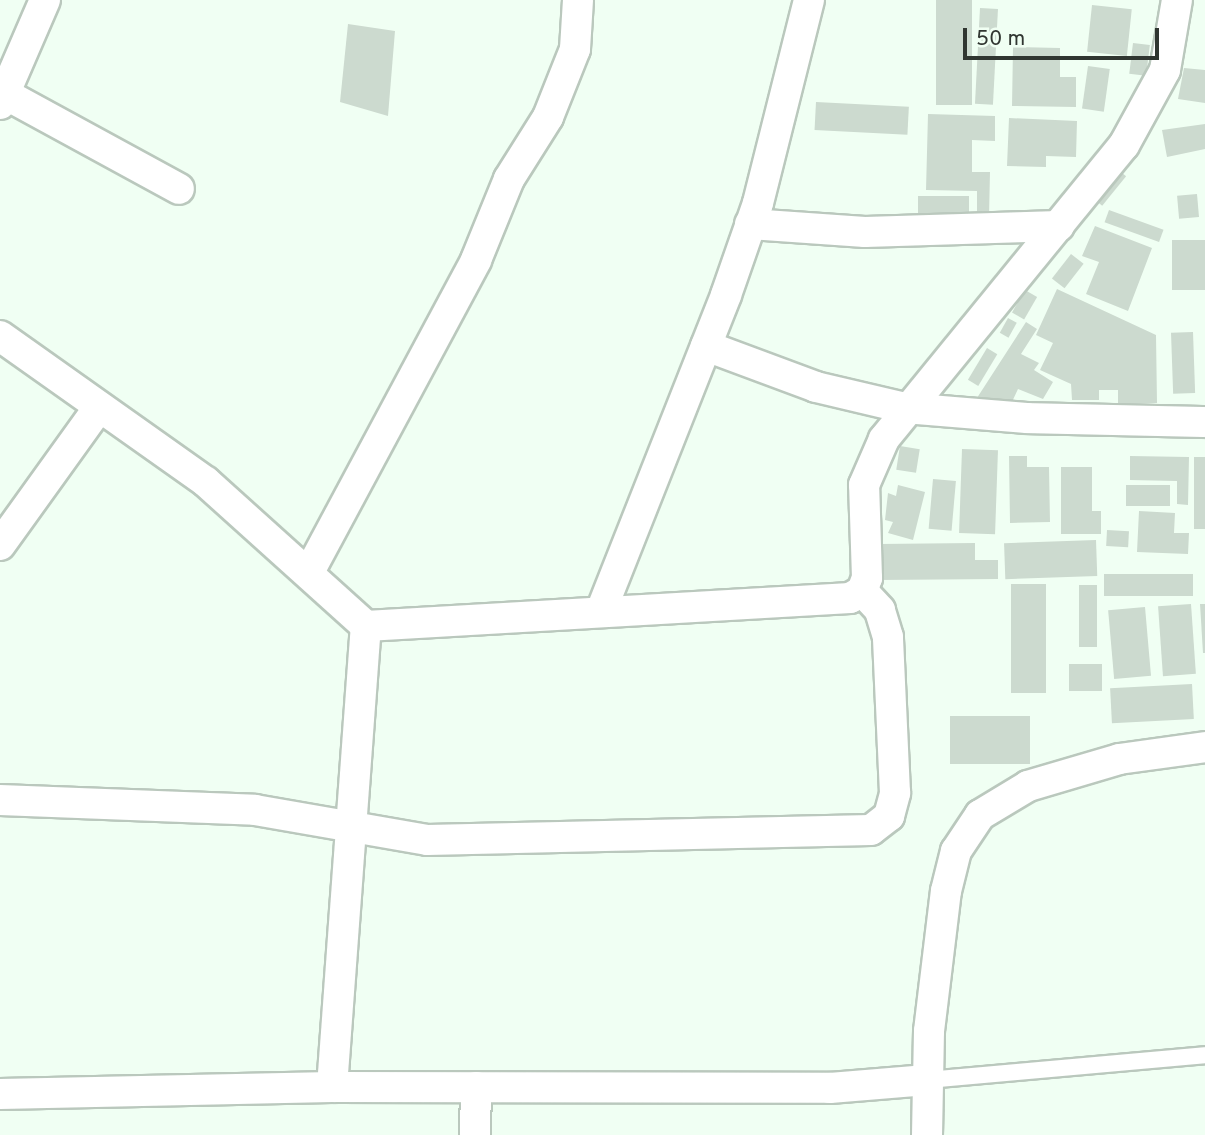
<!DOCTYPE html>
<html>
<head>
<meta charset="utf-8">
<style>
  body { margin:0 }
  #map { position:relative; width:1205px; height:1135px; overflow:hidden; background:#f0fff3; font-family:Overpass,sans-serif }
  div>[style] { position:absolute }
  .building>* { inset:0; background:#ccdacf; transform-origin:0 0 }
  .roads { filter:drop-shadow(2px 0 #bac8bd) drop-shadow(-2px 0 #bac8bd) drop-shadow(0 2px #bac8bd) drop-shadow(0 -2px #bac8bd) }
  .service>* { height:16px; margin:-8px; padding:0 8px; transform-origin:8px; border-radius:8px; background:#fff }
  .minor>* { height:30px; margin:-15px; padding:0 15px; transform-origin:15px; border-radius:15px; background:#fff }
  span { translate:-50% -50%; white-space:nowrap; text-align:center; line-height:1.15; -webkit-text-stroke:5px #f0fff3; paint-order:stroke }
  .scale { position:absolute; left:963px; top:28px; width:196px; height:32px; box-sizing:border-box; border:4px solid #303631; border-top:0; padding-left:9px; font-size:21px; line-height:24px; white-space:nowrap; color:#303631; -webkit-text-stroke:5px #f0fff3; paint-order:stroke }
</style>
</head>
<body>
<div id="map">
  <div class="building">
    <i style="left:936px;top:0;width:36px;height:105px"></i>
    <i style="left:1092px;top:5px;width:40px;height:47px;rotate:6deg"></i>
    <i style="left:980px;top:8px;width:18px;height:96px;rotate:3deg"></i>
    <i style="clip-path:polygon(348px 24px,395px 31px,388px 116px,340px 102px)"></i>
    <i style="left:1133px;top:43px;width:17px;height:31px;rotate:7deg"></i>
    <i style="clip-path:polygon(1013px 47px,1060px 48px,1060px 77px,1076px 77px,1076px 107px,1012px 106px)"></i>
    <i style="left:1088px;top:66px;width:22px;height:43px;rotate:8deg"></i>
    <i style="clip-path:polygon(1184px 68px,1205px 70px,1205px 103px,1178px 99px)"></i>
    <i style="left:816px;top:102px;width:93px;height:28px;rotate:3deg"></i>
    <i style="clip-path:polygon(928px 114px,995px 116px,995px 141px,972px 140px,972px 172px,990px 172px,989px 217px,977px 216px,977px 191px,926px 190px)"></i>
    <i style="clip-path:polygon(1009px 118px,1077px 121px,1076px 157px,1046px 156px,1046px 167px,1007px 166px)"></i>
    <i style="clip-path:polygon(1205px 124px,1205px 149px,1167px 157px,1162px 130px)"></i>
    <i style="left:1116px;top:168px;width:13px;height:38px;rotate:39deg"></i>
    <i style="left:1197px;top:194px;width:23px;height:20px;rotate:85deg"></i>
    <i style="left:918px;top:196px;width:51px;height:23px"></i>
    <i style="left:1109px;top:210px;width:58px;height:13px;rotate:20deg"></i>
    <i style="clip-path:polygon(1095px 226px,1152px 248px,1128px 311px,1086px 294px,1099px 262px,1082px 256px)"></i>
    <i style="left:1205px;top:240px;width:50px;height:33px;rotate:90deg"></i>
    <i style="left:1071px;top:254px;width:16px;height:31px;rotate:38deg"></i>
    <i style="clip-path:polygon(1057px 289px,1156px 335px,1157px 403px,1118px 403px,1118px 390px,1099px 390px,1099px 400px,1072px 400px,1071px 384px,1040px 370px,1053px 343px,1036px 335px)"></i>
    <i style="left:1025px;top:290px;width:14px;height:26px;rotate:30deg"></i>
    <i style="left:1008px;top:318px;width:10px;height:17px;rotate:29deg"></i>
    <i style="clip-path:polygon(1026px 322px,1037px 329px,1021px 354px,1039px 363px,1034px 370px,1053px 382px,1043px 399px,1018px 389px,1011px 404px,975px 401px)"></i>
    <i style="left:1193px;top:332px;width:61px;height:22px;rotate:88deg"></i>
    <i style="left:987px;top:348px;width:12px;height:37px;rotate:31deg"></i>
    <i style="left:900px;top:446px;width:20px;height:24px;rotate:9deg"></i>
    <i style="left:962px;top:449px;width:36px;height:84px;rotate:2deg"></i>
    <i style="clip-path:polygon(1009px 456px,1027px 456px,1027px 467px,1049px 467px,1050px 522px,1010px 523px)"></i>
    <i style="clip-path:polygon(1130px 456px,1189px 457px,1188px 505px,1177px 504px,1177px 481px,1130px 480px)"></i>
    <i style="left:1194px;top:457px;width:11px;height:72px"></i>
    <i style="clip-path:polygon(1061px 467px,1092px 467px,1092px 511px,1101px 511px,1101px 534px,1061px 534px)"></i>
    <i style="left:933px;top:479px;width:23px;height:50px;rotate:5deg"></i>
    <i style="clip-path:polygon(898px 485px,925px 492px,913px 540px,888px 533px,893px 522px,885px 520px,888px 493px,896px 496px)"></i>
    <i style="left:1170px;top:485px;width:21px;height:44px;rotate:90deg"></i>
    <i style="clip-path:polygon(1139px 511px,1175px 513px,1174px 533px,1189px 533px,1188px 554px,1137px 552px)"></i>
    <i style="left:1107px;top:530px;width:22px;height:16px;rotate:3deg"></i>
    <i style="left:1096px;top:540px;width:36px;height:92px;rotate:88deg"></i>
    <i style="clip-path:polygon(975px 543px,975px 560px,998px 560px,998px 579px,878px 580px,878px 544px)"></i>
    <i style="left:1193px;top:574px;width:22px;height:89px;rotate:90deg"></i>
    <i style="left:1011px;top:584px;width:35px;height:109px"></i>
    <i style="left:1079px;top:585px;width:18px;height:62px"></i>
    <i style="left:1191px;top:604px;width:70px;height:33px;rotate:86deg"></i>
    <i style="clip-path:polygon(1200px 604px,1205px 604px,1205px 653px,1203px 653px)"></i>
    <i style="left:1145px;top:607px;width:69px;height:37px;rotate:85deg"></i>
    <i style="left:1069px;top:664px;width:33px;height:27px"></i>
    <i style="left:1192px;top:684px;width:35px;height:82px;rotate:87deg"></i>
    <i style="left:950px;top:716px;width:80px;height:48px"></i>
  </div>
  <div class="roads">
    <div class="service">
      <i style="left:927px;top:1080px;width:279px;rotate:-5.1deg"></i>
    </div>
    <div class="minor">
      <i style="left:5px;top:94px;width:198px;rotate:28.6deg"></i>
      <i style="left:0;top:104px;width:113px;rotate:-66.6deg"></i>
      <i style="left:750px;top:224px;width:115px;rotate:4deg"></i>
      <i style="left:865px;top:232px;width:194px;rotate:-1.8deg"></i>
      <i style="left:0;top:336px;width:252px;rotate:35.3deg"></i>
      <i style="left:206px;top:482px;width:215px;rotate:42deg"></i>
      <i style="left:366px;top:626px;width:485px;rotate:-3.3deg"></i>
      <i style="left:850px;top:598px;width:14px;rotate:-30deg"></i>
      <i style="left:862px;top:591px;width:14px;rotate:-69deg"></i>
      <i style="left:867px;top:578px;width:93px;rotate:-91.8deg"></i>
      <i style="left:864px;top:485px;width:50px;rotate:-66.5deg"></i>
      <i style="left:884px;top:439px;width:380px;rotate:-50.8deg"></i>
      <i style="left:1124px;top:145px;width:85px;rotate:-61.3deg"></i>
      <i style="left:1165px;top:70px;width:71px;rotate:-80.3deg"></i>
      <i style="left:706px;top:346px;width:117px;rotate:20.4deg"></i>
      <i style="left:816px;top:387px;width:91px;rotate:13.3deg"></i>
      <i style="left:905px;top:408px;width:122px;rotate:4.7deg"></i>
      <i style="left:1027px;top:418px;width:178px;rotate:1.3deg"></i>
      <i style="left:0;top:545px;width:170px;rotate:-54.3deg"></i>
      <i style="left:309px;top:572px;width:354px;rotate:-61.8deg"></i>
      <i style="left:476px;top:260px;width:87px;rotate:-67.8deg"></i>
      <i style="left:509px;top:179px;width:73px;rotate:-57.8deg"></i>
      <i style="left:548px;top:117px;width:73px;rotate:-68.3deg"></i>
      <i style="left:575px;top:49px;width:49px;rotate:-86.5deg"></i>
      <i style="left:601px;top:611px;width:340px;rotate:-68.4deg"></i>
      <i style="left:726px;top:295px;width:97px;rotate:-70.8deg"></i>
      <i style="left:758px;top:203px;width:209px;rotate:-75.9deg"></i>
      <i style="left:0;top:800px;width:255px;rotate:2.2deg"></i>
      <i style="left:255px;top:810px;width:175px;rotate:9.9deg"></i>
      <i style="left:427px;top:840px;width:444px;rotate:-1.3deg"></i>
      <i style="left:871px;top:830px;width:23px;rotate:-38deg"></i>
      <i style="left:889px;top:816px;width:24px;rotate:-75deg"></i>
      <i style="left:895px;top:793px;width:156px;rotate:-92.6deg"></i>
      <i style="left:888px;top:637px;width:28px;rotate:-107deg"></i>
      <i style="left:880px;top:610px;width:26px;rotate:-133deg"></i>
      <i style="left:332px;top:1087px;width:462px;rotate:-85.8deg"></i>
      <i style="left:0;top:1094px;width:332px;rotate:-1.2deg"></i>
      <i style="left:332px;top:1087px;width:498px;rotate:0.1deg"></i>
      <i style="left:830px;top:1088px;width:97px;rotate:-4.7deg"></i>
      <i style="left:475px;top:1135px;width:48px;rotate:-88.8deg"></i>
      <i style="left:927px;top:1135px;width:104px;rotate:-88.9deg"></i>
      <i style="left:929px;top:1031px;width:141px;rotate:-83.1deg"></i>
      <i style="left:946px;top:891px;width:41px;rotate:-76deg"></i>
      <i style="left:956px;top:851px;width:43px;rotate:-56.3deg"></i>
      <i style="left:980px;top:815px;width:56px;rotate:-31.1deg"></i>
      <i style="left:1028px;top:786px;width:95px;rotate:-16.5deg"></i>
      <i style="left:1119px;top:759px;width:87px;rotate:-7.9deg"></i>
    </div>
  </div>
  <div class="scale">50 m</div>
</div>
</body>
</html>
